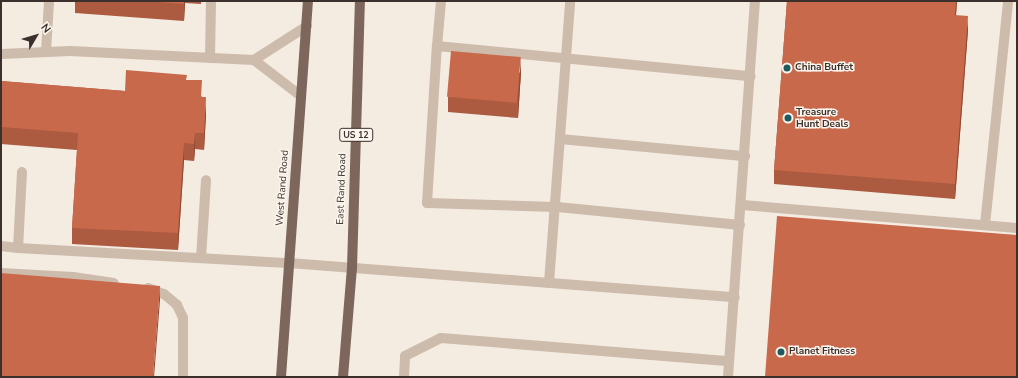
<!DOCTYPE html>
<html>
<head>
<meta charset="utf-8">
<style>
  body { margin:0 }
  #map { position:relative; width:1018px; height:378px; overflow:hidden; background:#f4ebe1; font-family:"Nunito Sans",sans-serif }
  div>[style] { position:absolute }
  .minor>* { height:10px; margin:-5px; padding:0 5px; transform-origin:5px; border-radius:5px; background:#cdbbac }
  .major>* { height:10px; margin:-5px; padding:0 5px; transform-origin:5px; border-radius:5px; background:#7d675c }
  .wall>* { inset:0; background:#ac5a40 }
  .shaded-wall>* { inset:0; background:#8c4a34 }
  .building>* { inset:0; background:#c8694b; transform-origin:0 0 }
  .dots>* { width:11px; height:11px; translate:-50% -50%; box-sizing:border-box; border:2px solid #fbf5ee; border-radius:50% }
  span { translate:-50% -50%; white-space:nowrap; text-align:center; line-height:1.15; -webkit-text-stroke:3px #fbf5ee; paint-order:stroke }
  .shield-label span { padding:1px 3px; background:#fbf5ee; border:1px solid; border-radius:3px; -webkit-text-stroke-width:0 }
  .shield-label { font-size:9px; color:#3b302b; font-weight:700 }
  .poi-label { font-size:10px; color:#3b302b; font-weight:700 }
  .left { translate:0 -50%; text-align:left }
  .street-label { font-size:10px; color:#3b302b }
  .frame { position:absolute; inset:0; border:2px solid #3b302b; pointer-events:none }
  .north { position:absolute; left:16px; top:16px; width:40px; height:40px; -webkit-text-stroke:3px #fbf5ee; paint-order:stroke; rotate:52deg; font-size:11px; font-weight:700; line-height:16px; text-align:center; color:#3b302b }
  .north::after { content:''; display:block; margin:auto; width:14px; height:18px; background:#3b302b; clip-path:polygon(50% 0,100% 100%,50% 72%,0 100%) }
</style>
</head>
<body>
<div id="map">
  <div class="minor">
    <i style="left:437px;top:46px;width:45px;rotate:-84.9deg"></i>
    <i style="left:46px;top:52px;width:51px;rotate:-86.6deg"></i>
    <i style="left:1px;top:54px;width:69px;rotate:-2.5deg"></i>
    <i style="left:70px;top:51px;width:184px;rotate:2.8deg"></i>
    <i style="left:254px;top:60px;width:59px;rotate:37.5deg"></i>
    <i style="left:210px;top:58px;width:57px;rotate:-89deg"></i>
    <i style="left:254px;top:60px;width:63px;rotate:-32.7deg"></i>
    <i style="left:560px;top:139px;width:186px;rotate:5.3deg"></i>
    <i style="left:22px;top:172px;width:76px;rotate:93deg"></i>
    <i style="left:18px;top:248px;width:271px;rotate:3.2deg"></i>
    <i style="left:289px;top:263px;width:447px;rotate:4.4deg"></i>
    <i style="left:742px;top:205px;width:276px;rotate:4.8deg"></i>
    <i style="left:740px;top:225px;width:186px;rotate:-174.4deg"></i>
    <i style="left:555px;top:207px;width:128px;rotate:-178.2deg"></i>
    <i style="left:427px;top:203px;width:157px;rotate:-86.4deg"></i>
    <i style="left:437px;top:46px;width:315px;rotate:5.5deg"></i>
    <i style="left:985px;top:225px;width:225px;rotate:-84.1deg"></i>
    <i style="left:1px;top:246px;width:17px;rotate:7deg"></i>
    <i style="left:201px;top:258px;width:78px;rotate:-86.3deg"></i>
    <i style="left:1px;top:273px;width:72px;rotate:3.2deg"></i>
    <i style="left:73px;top:277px;width:41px;rotate:8.3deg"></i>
    <i style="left:549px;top:283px;width:283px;rotate:-85.7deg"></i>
    <i style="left:148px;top:288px;width:17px;rotate:21deg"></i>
    <i style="left:164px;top:294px;width:17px;rotate:40deg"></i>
    <i style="left:177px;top:305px;width:14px;rotate:65deg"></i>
    <i style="left:183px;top:318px;width:59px;rotate:90deg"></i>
    <i style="left:404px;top:377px;width:21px;rotate:-87deg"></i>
    <i style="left:405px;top:356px;width:40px;rotate:-26.6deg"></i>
    <i style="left:441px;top:338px;width:289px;rotate:4.6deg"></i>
    <i style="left:728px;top:377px;width:377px;rotate:-85.9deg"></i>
  </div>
  <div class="major">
    <i style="left:281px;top:377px;width:377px;rotate:-85.9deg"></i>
    <i style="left:343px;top:377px;width:109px;rotate:-85.3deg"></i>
    <i style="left:352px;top:268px;width:267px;rotate:-88.3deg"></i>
  </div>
  <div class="wall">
    <i style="clip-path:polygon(75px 1px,201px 1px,201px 4px,185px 3px,184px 21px,75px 13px)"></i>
    <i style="clip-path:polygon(787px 1px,957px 1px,956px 15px,968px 30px,955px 199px,774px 184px,774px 170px)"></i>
    <i style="clip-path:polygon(521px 72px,518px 118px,448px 112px,448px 97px)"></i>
    <i style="clip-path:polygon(187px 80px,202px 97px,206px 114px,204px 150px,195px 149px,194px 161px,184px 160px,178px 250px,72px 244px,72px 228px,77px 150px,1px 144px,1px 81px,125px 91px)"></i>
  </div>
  <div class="shaded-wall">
    <i style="clip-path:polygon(184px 1px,185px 1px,185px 3px,184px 21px)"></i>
    <i style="clip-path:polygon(956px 1px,957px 1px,955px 29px,955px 15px)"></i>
    <i style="clip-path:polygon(968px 16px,968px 30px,955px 199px,955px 184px)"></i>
    <i style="clip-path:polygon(521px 57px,521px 72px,518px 118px,518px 103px)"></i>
    <i style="clip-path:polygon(206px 97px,206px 114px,204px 150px,204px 133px)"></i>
    <i style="clip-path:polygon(195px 133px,195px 149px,194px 161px,194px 144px)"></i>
    <i style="clip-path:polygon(184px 143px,184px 160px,178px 250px,178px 233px)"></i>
    <i style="clip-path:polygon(160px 286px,160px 300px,154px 377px,153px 377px)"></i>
  </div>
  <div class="building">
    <i style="clip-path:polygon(142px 1px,184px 1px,184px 4px)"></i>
    <i style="clip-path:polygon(787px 1px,956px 1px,955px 15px,968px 16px,955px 184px,774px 170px)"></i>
    <i style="left:451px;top:51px;width:70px;height:46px;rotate:5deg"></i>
    <i style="clip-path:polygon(126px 70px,187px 75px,186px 80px,202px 80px,201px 97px,206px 97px,204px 133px,195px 133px,194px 144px,184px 143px,178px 233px,72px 228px,78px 133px,1px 127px,1px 81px,125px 91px)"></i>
    <i style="clip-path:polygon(777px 216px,1017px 235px,1017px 377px,765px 377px)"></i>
    <i style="clip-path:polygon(1px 273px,160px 286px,153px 377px,1px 377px)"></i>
  </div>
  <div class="dots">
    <i style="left:787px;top:68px;background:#1f5a5e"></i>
    <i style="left:788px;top:118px;background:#1f5a5e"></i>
    <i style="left:781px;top:352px;background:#1f5a5e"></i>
  </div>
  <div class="shield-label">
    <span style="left:356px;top:135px">US 12</span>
  </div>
  <div class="poi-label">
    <span class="left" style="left:795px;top:68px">China Buffet</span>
    <span class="left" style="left:796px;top:118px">Treasure<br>Hunt Deals</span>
    <span class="left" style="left:789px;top:352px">Planet Fitness</span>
  </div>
  <div class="street-label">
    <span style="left:283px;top:188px;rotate:-86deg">West Rand Road</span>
    <span style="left:342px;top:189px;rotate:-88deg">East Rand Road</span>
  </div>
  <div class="frame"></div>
  <div class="north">N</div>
</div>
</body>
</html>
